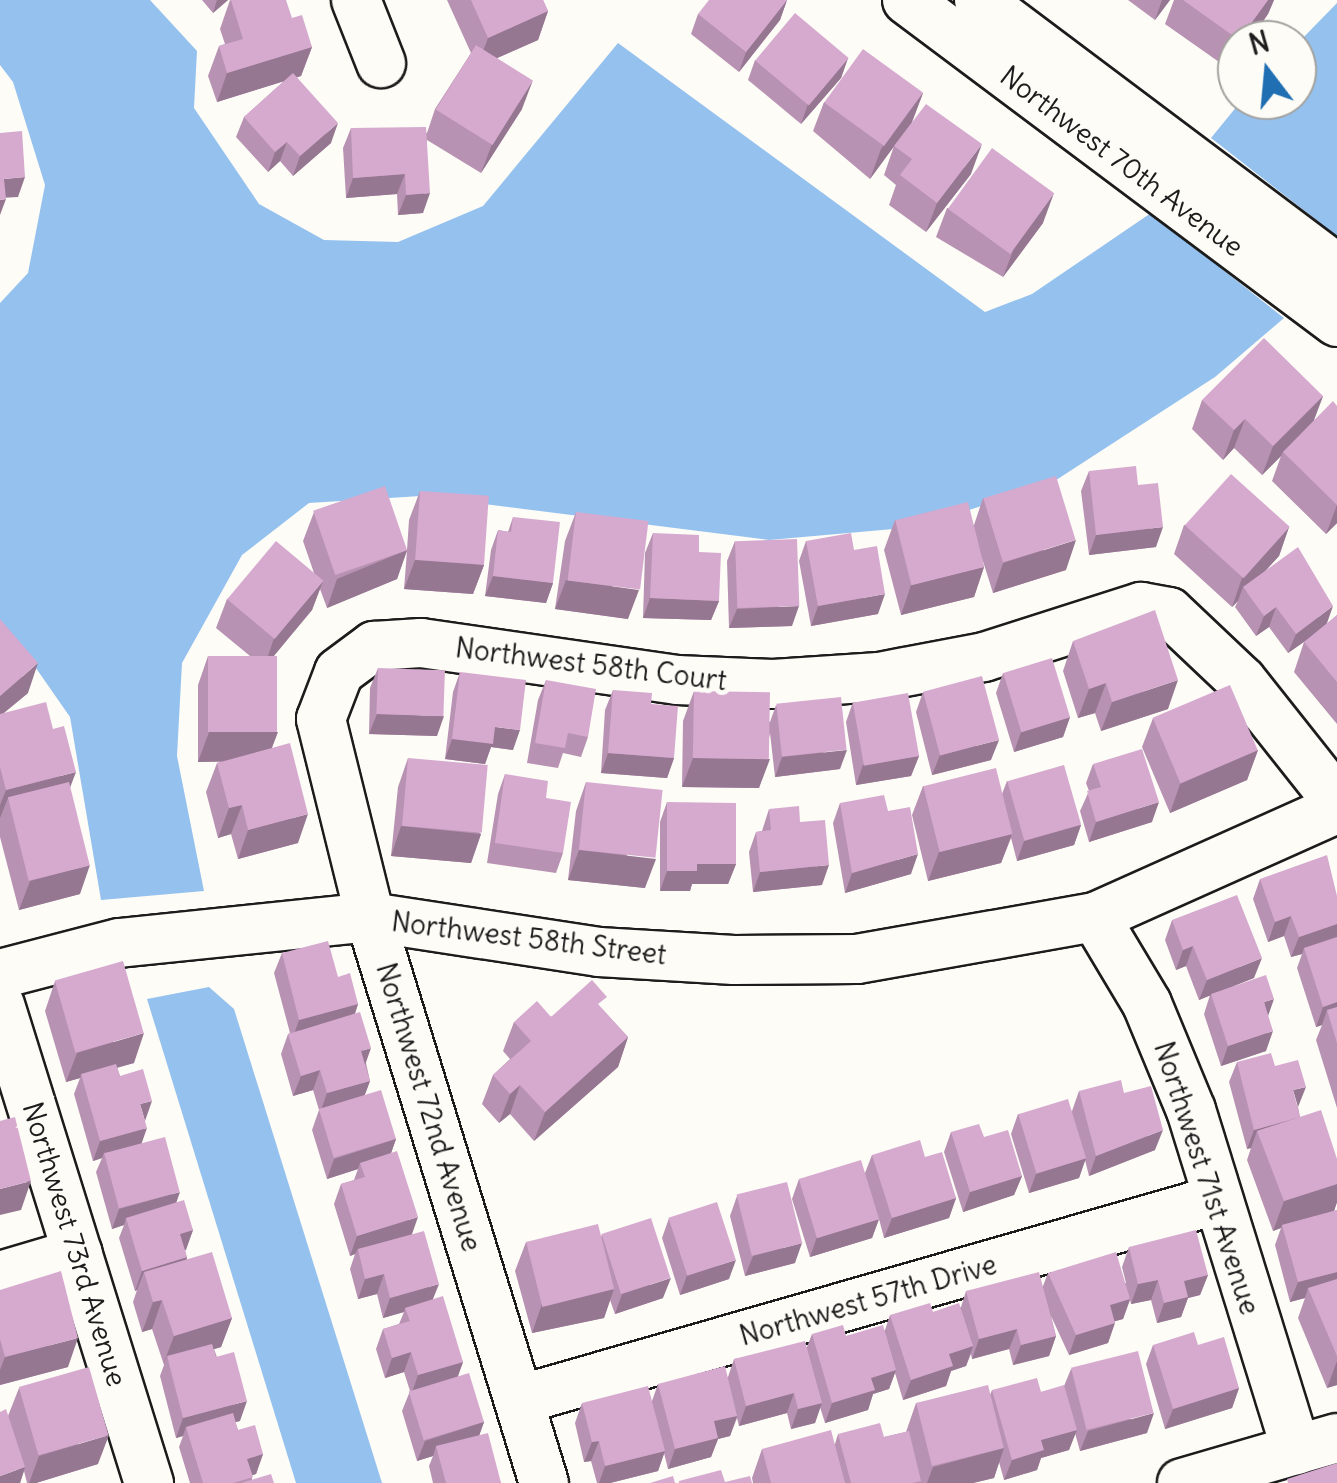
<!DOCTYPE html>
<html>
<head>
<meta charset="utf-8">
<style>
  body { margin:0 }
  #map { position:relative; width:1337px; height:1483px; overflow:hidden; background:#fdfcf7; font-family:Delius,sans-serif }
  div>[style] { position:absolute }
  .water>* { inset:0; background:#95c1ee }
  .roads { filter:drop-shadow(2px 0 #1c1c1c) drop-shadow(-2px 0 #1c1c1c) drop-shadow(0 2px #1c1c1c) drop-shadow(0 -2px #1c1c1c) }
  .minor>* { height:48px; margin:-24px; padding:0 24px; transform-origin:24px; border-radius:24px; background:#fdfcf7 }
  .wall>* { inset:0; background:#b892b2 }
  .shaded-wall>* { inset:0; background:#967791 }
  .building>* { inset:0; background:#d6aacf; transform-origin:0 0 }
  span { translate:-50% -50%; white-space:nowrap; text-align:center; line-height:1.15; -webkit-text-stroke:10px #fdfcf7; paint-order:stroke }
  .street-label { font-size:28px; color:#1c1c1c }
  .north { position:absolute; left:1217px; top:20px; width:100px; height:100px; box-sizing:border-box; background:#fdfcf7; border:2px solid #a3a29f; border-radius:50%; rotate:344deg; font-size:28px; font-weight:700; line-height:40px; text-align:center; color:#1c1c1c }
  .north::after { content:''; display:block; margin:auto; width:35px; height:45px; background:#1f6fb2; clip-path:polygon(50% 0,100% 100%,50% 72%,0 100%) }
</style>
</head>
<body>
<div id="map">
  <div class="water">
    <i style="clip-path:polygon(0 0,150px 0,197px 51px,194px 108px,259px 204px,324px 240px,398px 242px,483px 206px,618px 43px,985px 312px,1032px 294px,1151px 213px,1284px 318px,1215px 377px,1050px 484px,916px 527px,769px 540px,421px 496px,309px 503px,242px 555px,182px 663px,177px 756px,204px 891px,101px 900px,70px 717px,22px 648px,0 633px,0 303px,28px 273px,45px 185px,13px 82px,0 65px)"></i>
    <i style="clip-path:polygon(1337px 3px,1337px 236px,1211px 138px,1242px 100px,1297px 100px,1297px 44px)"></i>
    <i style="clip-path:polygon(209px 987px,234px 1009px,382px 1483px,296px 1483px,147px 999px)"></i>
  </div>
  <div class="roads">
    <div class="minor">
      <i style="left:356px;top:0;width:68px;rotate:68.4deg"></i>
      <i style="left:907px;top:0;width:537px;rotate:36.83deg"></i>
      <i style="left:979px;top:0;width:448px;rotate:36.9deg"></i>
      <i style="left:1095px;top:917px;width:101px;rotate:59.1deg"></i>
      <i style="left:1147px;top:1004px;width:115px;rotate:67.5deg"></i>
      <i style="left:1191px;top:1110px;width:356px;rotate:72.8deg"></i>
      <i style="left:0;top:974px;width:123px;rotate:-14.6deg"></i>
      <i style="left:119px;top:943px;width:252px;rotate:-5.9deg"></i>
      <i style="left:370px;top:917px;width:232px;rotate:8.7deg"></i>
      <i style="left:599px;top:952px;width:135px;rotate:3.4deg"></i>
      <i style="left:734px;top:960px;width:123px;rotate:-0.5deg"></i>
      <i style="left:857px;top:959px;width:242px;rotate:-10deg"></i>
      <i style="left:1095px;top:917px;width:265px;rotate:-24.1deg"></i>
      <i style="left:0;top:1005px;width:501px;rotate:72.69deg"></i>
      <i style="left:0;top:1276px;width:81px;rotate:-16.4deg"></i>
      <i style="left:519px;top:1400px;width:725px;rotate:-16.01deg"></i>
      <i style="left:544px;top:1483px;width:592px;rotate:-107.09deg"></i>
      <i style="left:370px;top:917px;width:204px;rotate:-103.9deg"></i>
      <i style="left:321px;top:719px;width:50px;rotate:-69deg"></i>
      <i style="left:339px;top:672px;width:44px;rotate:-36.6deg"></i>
      <i style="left:374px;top:646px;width:47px;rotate:-3.7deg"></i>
      <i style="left:421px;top:643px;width:259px;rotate:8.2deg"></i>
      <i style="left:677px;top:680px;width:96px;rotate:2.4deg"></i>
      <i style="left:773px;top:684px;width:106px;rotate:-3.8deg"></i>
      <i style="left:879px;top:677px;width:107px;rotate:-10.8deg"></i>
      <i style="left:984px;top:657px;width:165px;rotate:-17.7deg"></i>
      <i style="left:1141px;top:607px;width:28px;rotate:10deg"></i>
      <i style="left:1169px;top:612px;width:100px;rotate:43.4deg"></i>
      <i style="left:1242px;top:681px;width:153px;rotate:51.6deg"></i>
      <i style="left:1182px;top:1483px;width:161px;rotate:-16.2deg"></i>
    </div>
  </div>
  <div class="wall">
    <i style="clip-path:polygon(202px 0,228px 0,213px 13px)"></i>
    <i style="clip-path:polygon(230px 0,292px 18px,312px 47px,301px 76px,297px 77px,331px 143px,293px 176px,280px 161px,268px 172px,236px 137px,244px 117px,284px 81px,217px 102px,208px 76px,219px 46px,225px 44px,220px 29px)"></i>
    <i style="clip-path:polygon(447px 0,543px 0,548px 11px,538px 40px,497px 58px,522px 109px,481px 173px,427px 140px,423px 213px,398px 215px,397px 194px,346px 198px,343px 148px,351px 128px,427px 133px,435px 109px,471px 53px)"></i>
    <i style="clip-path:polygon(787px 0,780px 20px,739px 72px,691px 34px,698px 14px)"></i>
    <i style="clip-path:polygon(1128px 0,1170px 0,1155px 20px)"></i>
    <i style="clip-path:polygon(1174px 0,1274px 0,1268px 14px,1250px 40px,1237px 40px,1237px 58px,1229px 69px,1165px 24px)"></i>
    <i style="clip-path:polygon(848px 58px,841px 78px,801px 124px,748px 80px,755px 60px)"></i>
    <i style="clip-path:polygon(923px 93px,912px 122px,971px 174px,926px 232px,889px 205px,896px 185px,884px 175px,894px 146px,870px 179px,813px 131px,824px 102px)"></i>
    <i style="clip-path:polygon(947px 208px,1043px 223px,1003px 277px,936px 237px)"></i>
    <i style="clip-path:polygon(1323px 396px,1314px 420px,1337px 406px,1337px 523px,1326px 534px,1272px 481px,1281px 456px,1262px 475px,1234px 448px,1223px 460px,1192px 429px,1202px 400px)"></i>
    <i style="clip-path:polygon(1089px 471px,1138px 485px,1156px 547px,1089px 555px,1081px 491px)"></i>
    <i style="clip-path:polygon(420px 491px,484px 565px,473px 594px,404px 589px,407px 551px,397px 579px,327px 608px,320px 589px,312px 610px,273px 656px,272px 748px,298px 843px,238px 859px,231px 834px,218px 838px,206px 792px,217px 763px,222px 761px,198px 762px,198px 685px,208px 656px,250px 656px,216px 628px,227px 599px,314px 573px,303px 541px,314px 512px,407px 550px,409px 520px)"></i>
    <i style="clip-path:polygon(983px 498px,1066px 570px,993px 593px,982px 558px,984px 567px,974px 597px,901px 615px,884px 550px,895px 520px,974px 525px)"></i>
    <i style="clip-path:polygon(576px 512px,628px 619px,555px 609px,565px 541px)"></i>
    <i style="clip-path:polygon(513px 517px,553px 583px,546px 603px,485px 596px,491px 550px,498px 530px,508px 532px)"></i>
    <i style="clip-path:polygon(1184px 525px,1289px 527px,1279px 556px,1265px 571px,1327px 624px,1337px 615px,1337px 724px,1294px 672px,1304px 642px,1307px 640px,1288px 653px,1269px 627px,1256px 636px,1235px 607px,1238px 601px,1232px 607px,1174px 554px)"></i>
    <i style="clip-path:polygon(653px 533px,699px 552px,719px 601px,711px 620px,643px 618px,645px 553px)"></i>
    <i style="clip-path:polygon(735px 541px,792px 626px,729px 628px,727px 561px)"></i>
    <i style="clip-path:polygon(806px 541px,878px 614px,811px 626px,799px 561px)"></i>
    <i style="clip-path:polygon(0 619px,28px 693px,4px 713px,70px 788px,80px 894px,19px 910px,0 837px)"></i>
    <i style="clip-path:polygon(1073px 641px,1168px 709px,1101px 731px,1095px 713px,1078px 718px,1063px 671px)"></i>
    <i style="clip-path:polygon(378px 668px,437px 736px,369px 734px,370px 688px)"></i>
    <i style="clip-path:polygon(460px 672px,513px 750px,491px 747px,485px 764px,445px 759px,453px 692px)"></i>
    <i style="clip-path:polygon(1003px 673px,1070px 717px,1063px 737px,1014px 752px,996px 693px)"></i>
    <i style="clip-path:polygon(546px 680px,588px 737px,581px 757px,563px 753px,558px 768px,527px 763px,538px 700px)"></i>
    <i style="clip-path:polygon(613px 690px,651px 704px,674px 758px,667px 778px,601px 773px,605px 710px)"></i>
    <i style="clip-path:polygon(694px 691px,770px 722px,776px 705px,840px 769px,775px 777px,770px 733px,759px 788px,682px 787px,683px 721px)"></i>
    <i style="clip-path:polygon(923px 692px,991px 760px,932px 775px,916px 712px)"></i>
    <i style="clip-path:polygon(853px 702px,919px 756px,911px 776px,856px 785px,846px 722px)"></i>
    <i style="clip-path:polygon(1153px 718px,1258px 750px,1247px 780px,1170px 813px,1142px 747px)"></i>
    <i style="clip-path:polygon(408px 758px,481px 834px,471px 863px,391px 856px,398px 787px)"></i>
    <i style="clip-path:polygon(1093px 764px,1152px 822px,1089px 842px,1080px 811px,1089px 791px,1086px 783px)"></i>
    <i style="clip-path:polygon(505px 774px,563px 853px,556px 873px,487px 863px,498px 794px)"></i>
    <i style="clip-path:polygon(1007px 781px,1081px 825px,1074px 845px,1017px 861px,1011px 838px,1001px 863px,928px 881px,912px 815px,923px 786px,1002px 794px)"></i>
    <i style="clip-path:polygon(586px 782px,645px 888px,568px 880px,576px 811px)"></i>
    <i style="clip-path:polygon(667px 802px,736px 864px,728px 884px,692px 884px,690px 891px,660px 891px,660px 822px)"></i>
    <i style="clip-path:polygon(840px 803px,911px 874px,845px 893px,833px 823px)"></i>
    <i style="clip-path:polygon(769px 809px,800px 822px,822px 885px,753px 892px,749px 852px,756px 832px,762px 831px)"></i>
    <i style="clip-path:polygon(1260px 879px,1337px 896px,1337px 1108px,1316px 1040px,1322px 1025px,1316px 1027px,1297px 968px,1302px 954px,1291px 957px,1284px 936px,1268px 942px,1253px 899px)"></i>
    <i style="clip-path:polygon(1172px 920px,1254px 978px,1233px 986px,1268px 1015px,1266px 1051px,1221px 1066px,1204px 1014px,1210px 995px,1199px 1000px,1186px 966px,1176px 970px,1165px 940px)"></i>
    <i style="clip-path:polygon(282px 953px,338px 977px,358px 1004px,355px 1014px,370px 1081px,364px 1096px,396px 1139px,391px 1153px,412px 1234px,433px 1299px,463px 1362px,457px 1377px,484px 1422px,479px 1435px,501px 1483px,433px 1483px,429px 1466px,433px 1456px,417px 1461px,402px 1411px,410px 1391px,404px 1372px,385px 1378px,376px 1349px,383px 1329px,399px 1324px,404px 1312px,383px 1318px,377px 1294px,358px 1299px,350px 1269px,355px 1254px,350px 1256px,334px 1204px,341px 1184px,354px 1180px,358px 1169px,327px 1179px,312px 1130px,319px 1110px,313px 1090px,293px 1096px,281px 1054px,288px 1034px,290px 1033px,274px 973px)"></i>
    <i style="clip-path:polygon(55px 981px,134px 1063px,117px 1067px,120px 1076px,145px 1121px,141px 1143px,193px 1230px,185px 1250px,187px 1259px,232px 1318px,221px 1347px,214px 1349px,240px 1421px,235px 1422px,238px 1430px,263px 1454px,256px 1474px,252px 1475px,252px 1480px,274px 1483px,190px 1483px,179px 1447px,183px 1436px,176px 1438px,160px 1376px,164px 1365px,152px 1329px,142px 1332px,133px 1302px,137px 1290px,135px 1291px,119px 1238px,124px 1225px,112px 1229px,96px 1172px,102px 1158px,93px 1161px,74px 1094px,80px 1078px,66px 1082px,45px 1011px)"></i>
    <i style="clip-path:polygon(602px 1009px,628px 1037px,618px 1067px,534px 1141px,510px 1114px,499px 1123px,482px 1104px,493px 1075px,510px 1059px,503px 1051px,514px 1022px)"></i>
    <i style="clip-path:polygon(1237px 1062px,1275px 1066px,1298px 1107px,1300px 1117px,1337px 1184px,1337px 1202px,1334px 1211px,1337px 1210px,1337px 1385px,1327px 1388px,1298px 1318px,1305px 1298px,1290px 1302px,1275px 1245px,1281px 1228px,1273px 1231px,1247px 1160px,1251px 1148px,1247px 1149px,1229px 1082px)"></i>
    <i style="clip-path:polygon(1079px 1091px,1124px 1093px,1155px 1150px,1089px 1176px,1085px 1160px,1079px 1178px,1029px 1193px,1011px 1134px,1018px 1114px,1072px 1111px)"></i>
    <i style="clip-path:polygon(951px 1132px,984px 1137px,1022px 1176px,1014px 1195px,963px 1212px,944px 1152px)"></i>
    <i style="clip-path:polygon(872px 1155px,925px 1157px,956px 1198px,949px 1218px,884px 1238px,879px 1219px,872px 1238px,810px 1257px,792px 1199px,799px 1179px,865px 1173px)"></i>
    <i style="clip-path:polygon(737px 1196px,795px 1263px,745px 1276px,730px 1216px)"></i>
    <i style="clip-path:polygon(669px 1218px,729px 1279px,680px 1295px,662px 1238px)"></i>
    <i style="clip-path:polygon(602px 1234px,663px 1298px,615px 1314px,610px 1300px,604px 1318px,532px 1333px,515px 1271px,526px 1242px,601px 1237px)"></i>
    <i style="clip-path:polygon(1129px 1247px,1208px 1275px,1200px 1295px,1188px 1298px,1181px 1317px,1157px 1323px,1151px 1300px,1131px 1304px,1130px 1300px,1123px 1319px,1115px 1321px,1108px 1343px,1069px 1355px,1051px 1316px,1056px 1336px,1049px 1356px,1013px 1365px,1009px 1349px,972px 1359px,971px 1354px,966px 1366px,951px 1371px,946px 1386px,903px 1400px,895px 1373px,889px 1389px,873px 1394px,868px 1410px,825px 1423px,820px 1407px,815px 1423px,791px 1429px,787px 1413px,739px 1426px,737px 1418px,730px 1436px,718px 1439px,711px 1457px,668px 1469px,664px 1453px,658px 1471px,610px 1483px,597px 1483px,591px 1461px,584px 1462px,575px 1423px,582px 1403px,652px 1401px,658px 1384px,728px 1377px,734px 1359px,807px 1347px,812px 1334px,846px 1336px,885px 1330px,890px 1315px,933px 1312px,961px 1307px,966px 1291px,1043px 1286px,1048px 1273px,1126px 1283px,1122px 1267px)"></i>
    <i style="clip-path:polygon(0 1290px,68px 1367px,0 1385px)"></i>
    <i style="clip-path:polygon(1153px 1345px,1198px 1345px,1239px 1388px,1232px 1408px,1165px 1429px,1146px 1364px)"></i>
    <i style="clip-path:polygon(1071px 1369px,1147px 1433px,1080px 1451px,1075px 1433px,1069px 1450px,1041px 1458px,1037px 1470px,1004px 1480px,999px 1462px,994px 1478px,973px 1483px,753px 1483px,752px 1478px,762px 1449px,835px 1444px,838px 1434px,884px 1437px,906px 1432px,916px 1403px,990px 1395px,992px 1390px,1041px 1392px,1064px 1386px)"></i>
    <i style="clip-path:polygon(19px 1388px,98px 1464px,36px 1483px,27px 1483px,24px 1471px,20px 1483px,8px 1416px)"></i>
  </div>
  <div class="shaded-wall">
    <i style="clip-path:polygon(217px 0,228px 0,213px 13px)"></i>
    <i style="clip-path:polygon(787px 0,780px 20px,739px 72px,746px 52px)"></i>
    <i style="clip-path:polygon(1162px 0,1170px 0,1155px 20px)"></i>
    <i style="clip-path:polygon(1268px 0,1274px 0,1268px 14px,1250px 40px,1239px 40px)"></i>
    <i style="clip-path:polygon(548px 11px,538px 40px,477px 67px,488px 38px)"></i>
    <i style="clip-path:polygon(1237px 46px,1237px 58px,1229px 69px)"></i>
    <i style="clip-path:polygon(312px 47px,301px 76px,217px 102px,227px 73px)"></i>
    <i style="clip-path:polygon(848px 58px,841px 78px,801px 124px,808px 104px)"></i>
    <i style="clip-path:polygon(533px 80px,522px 109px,481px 173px,492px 144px)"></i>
    <i style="clip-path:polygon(923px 93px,912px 122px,870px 179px,881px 149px)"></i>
    <i style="clip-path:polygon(338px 123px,331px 143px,293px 176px,300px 156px)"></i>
    <i style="clip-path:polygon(287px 142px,280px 161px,268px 172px,275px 152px)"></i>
    <i style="clip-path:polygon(982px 144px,971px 174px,926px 232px,937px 203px)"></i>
    <i style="clip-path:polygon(405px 174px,397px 194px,346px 198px,353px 178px)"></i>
    <i style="clip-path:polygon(25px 177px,18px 197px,0 198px,4px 179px)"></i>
    <i style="clip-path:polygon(430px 193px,423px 213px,398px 215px,406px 195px)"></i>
    <i style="clip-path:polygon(1054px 193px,1043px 223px,1003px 277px,1014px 248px)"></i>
    <i style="clip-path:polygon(6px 199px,0 215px,0 200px)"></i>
    <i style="clip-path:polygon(1323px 396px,1312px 425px,1283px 452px,1281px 456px,1262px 475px,1273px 446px)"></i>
    <i style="clip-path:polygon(1245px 419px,1234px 448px,1223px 460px,1234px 430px)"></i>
    <i style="clip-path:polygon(1337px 505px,1337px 523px,1326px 534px)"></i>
    <i style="clip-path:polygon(1163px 527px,1156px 547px,1089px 555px,1096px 535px)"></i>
    <i style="clip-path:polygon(1289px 527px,1279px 556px,1246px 592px,1243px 587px,1238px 601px,1232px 607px,1242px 578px)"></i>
    <i style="clip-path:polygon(1076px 540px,1066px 570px,993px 593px,1003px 563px)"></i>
    <i style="clip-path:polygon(407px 550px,397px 579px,327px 608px,337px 579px)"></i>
    <i style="clip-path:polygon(415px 560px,484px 565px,473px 594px,404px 589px)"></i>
    <i style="clip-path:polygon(984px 567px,974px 597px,901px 615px,911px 585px)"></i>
    <i style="clip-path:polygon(493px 576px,553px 583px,546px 603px,485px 596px)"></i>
    <i style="clip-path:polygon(566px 580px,639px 590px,628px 619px,555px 609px)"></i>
    <i style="clip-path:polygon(323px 581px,312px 610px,264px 668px,274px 638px)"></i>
    <i style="clip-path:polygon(885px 594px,878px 614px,811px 626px,818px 606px)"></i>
    <i style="clip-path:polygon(650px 598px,719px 601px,711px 620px,643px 618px)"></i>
    <i style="clip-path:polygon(799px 606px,792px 626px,729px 628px,737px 609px)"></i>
    <i style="clip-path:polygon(1333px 606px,1326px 626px,1288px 653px,1296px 634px)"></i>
    <i style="clip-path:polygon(1276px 607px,1269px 627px,1256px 636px,1264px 616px)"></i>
    <i style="clip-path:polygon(38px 663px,28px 693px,0 716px,0 696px)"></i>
    <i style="clip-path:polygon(1178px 680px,1168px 709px,1101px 731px,1112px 702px)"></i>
    <i style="clip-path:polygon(1106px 683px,1095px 713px,1078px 718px,1089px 689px)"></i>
    <i style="clip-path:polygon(377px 714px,444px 716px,437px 736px,369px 734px)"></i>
    <i style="clip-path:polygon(1070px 717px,1063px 737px,1014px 752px,1021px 732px)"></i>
    <i style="clip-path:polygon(495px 727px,520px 730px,513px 750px,491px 747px,485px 764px,445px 759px,452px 739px)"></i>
    <i style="clip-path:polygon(209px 732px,278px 732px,267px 761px,198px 762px)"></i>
    <i style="clip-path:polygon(999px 740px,991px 760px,932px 775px,940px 755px)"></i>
    <i style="clip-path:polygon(847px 750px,840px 769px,775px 777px,782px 757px)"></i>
    <i style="clip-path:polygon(1258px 750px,1247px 780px,1170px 813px,1180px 784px)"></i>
    <i style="clip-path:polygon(608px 753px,674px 758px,667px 778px,601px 773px)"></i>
    <i style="clip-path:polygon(919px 756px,911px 776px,856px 785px,863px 765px)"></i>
    <i style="clip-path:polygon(693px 758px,770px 759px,759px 788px,682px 787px)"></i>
    <i style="clip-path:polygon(76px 772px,65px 801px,8px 798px,0 818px,0 805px,6px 790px)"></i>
    <i style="clip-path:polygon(1159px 802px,1152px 822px,1089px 842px,1096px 822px)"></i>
    <i style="clip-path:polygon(242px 805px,231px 834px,218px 838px,229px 808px)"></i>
    <i style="clip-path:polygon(308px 814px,298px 843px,238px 859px,248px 830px)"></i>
    <i style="clip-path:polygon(1081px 825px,1074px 845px,1017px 861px,1024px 841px)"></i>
    <i style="clip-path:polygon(401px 826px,481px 834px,471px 863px,391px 856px)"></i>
    <i style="clip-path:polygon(1012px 834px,1001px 863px,928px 881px,939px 852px)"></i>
    <i style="clip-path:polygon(579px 850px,656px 859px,645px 888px,568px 880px)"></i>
    <i style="clip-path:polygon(918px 854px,911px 874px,845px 893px,852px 873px)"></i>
    <i style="clip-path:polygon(697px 864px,736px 864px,728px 884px,692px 884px,690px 891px,660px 891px,667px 871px)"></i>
    <i style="clip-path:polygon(90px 865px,80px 894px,19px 910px,30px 881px)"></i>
    <i style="clip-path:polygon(829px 865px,822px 885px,753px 892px,760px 872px)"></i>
    <i style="clip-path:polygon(1291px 916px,1284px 936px,1268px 942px,1275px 922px)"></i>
    <i style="clip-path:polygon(1337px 924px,1337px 939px,1304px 948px,1302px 954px,1291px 957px,1299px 937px)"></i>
    <i style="clip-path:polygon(1193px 946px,1186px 966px,1176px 970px,1183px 950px)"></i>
    <i style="clip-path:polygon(1262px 958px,1254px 978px,1199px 1000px,1207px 980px)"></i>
    <i style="clip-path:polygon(1274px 999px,1267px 1019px,1264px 1002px)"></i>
    <i style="clip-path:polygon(1337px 1002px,1337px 1020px,1327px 1010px,1322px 1025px,1316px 1027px,1323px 1007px)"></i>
    <i style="clip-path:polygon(358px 1004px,351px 1024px,292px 1040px,299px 1020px)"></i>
    <i style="clip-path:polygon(1273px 1031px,1266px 1051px,1221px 1066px,1228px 1046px)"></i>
    <i style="clip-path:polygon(144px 1033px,134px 1063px,82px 1078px,81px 1074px,80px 1078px,66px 1082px,77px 1053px)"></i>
    <i style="clip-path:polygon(628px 1037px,618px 1067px,534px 1141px,545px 1112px)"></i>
    <i style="clip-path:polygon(371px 1048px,364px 1068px,361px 1051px)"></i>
    <i style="clip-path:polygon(320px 1070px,313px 1090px,293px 1096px,301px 1076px)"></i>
    <i style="clip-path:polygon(370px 1081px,363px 1100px,320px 1113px,327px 1093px)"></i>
    <i style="clip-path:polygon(520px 1085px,510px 1114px,499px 1123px,510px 1094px)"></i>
    <i style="clip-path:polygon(1306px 1087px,1298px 1107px,1293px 1090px)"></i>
    <i style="clip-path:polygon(152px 1101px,145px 1121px,140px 1104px)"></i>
    <i style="clip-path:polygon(1301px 1117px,1257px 1131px,1251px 1148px,1247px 1149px,1254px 1130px)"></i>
    <i style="clip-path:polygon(147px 1128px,140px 1148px,104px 1153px,102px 1158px,93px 1161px,100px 1141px)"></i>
    <i style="clip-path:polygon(1163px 1130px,1155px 1150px,1089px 1176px,1096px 1156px)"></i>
    <i style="clip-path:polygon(396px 1139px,389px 1159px,360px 1163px,358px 1169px,327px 1179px,334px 1159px)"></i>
    <i style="clip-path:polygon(1086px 1158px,1079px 1178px,1029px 1193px,1036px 1174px)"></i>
    <i style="clip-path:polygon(1022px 1176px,1014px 1195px,963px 1212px,970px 1192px)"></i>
    <i style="clip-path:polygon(31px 1181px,21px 1210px,0 1215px,0 1189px)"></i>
    <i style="clip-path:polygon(1337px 1184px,1337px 1202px,1334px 1211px,1282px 1225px,1281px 1228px,1273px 1231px,1284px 1201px)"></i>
    <i style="clip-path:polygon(180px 1192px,173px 1212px,126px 1218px,124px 1225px,112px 1229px,119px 1209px)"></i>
    <i style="clip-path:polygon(956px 1198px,949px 1218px,884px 1238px,892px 1218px)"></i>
    <i style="clip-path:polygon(418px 1217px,411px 1237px,358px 1249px,355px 1254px,350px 1256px,357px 1236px)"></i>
    <i style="clip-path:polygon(879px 1219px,872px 1238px,810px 1257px,817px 1237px)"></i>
    <i style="clip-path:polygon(193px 1230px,186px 1250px,173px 1254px,180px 1234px)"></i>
    <i style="clip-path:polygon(802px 1243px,795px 1263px,745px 1276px,753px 1256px)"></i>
    <i style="clip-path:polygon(187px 1257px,180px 1277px,144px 1272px,137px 1290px,135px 1291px,142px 1271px)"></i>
    <i style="clip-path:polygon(736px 1260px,729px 1279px,680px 1295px,687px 1275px)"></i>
    <i style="clip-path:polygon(1337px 1272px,1337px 1290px,1308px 1288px,1305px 1298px,1290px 1302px,1298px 1282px)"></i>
    <i style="clip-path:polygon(384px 1274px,377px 1294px,358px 1299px,365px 1279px)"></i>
    <i style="clip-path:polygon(1208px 1275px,1200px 1295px,1188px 1298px,1181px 1317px,1157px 1323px,1164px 1303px,1184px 1281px)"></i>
    <i style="clip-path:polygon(671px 1278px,663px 1298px,615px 1314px,622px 1294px)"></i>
    <i style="clip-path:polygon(1158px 1280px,1151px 1300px,1131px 1304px,1138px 1284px)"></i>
    <i style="clip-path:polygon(439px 1284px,431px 1304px,405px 1308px,404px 1312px,383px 1318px,390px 1298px)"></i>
    <i style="clip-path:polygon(614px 1289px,604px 1318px,532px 1333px,542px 1304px)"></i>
    <i style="clip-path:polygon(1130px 1299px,1123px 1319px,1102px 1325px,1110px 1305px)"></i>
    <i style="clip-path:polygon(162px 1300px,152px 1329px,142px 1332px,153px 1302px)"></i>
    <i style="clip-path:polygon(232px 1318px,221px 1347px,169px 1363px,167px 1356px,163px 1365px,174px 1336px)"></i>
    <i style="clip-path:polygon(1115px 1323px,1108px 1343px,1069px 1355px,1076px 1335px)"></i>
    <i style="clip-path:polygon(1017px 1329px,1009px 1349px,972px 1359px,979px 1339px)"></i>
    <i style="clip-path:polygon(1056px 1336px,1049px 1356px,1013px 1365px,1021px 1345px)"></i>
    <i style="clip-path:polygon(78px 1338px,68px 1367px,0 1385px,0 1370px,5px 1357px)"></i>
    <i style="clip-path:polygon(973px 1346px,966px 1366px,951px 1371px,946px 1386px,903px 1400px,911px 1380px,949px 1354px)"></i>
    <i style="clip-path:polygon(411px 1352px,404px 1372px,385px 1378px,392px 1358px)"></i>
    <i style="clip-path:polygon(1337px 1361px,1337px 1385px,1327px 1388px)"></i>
    <i style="clip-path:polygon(463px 1362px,456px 1382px,411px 1395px,418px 1375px)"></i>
    <i style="clip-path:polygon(896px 1370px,889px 1389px,873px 1394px,868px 1410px,825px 1423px,832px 1403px,871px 1378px)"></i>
    <i style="clip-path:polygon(1239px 1388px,1232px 1408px,1165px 1429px,1173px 1409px)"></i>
    <i style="clip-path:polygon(794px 1393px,787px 1413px,739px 1426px,746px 1406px)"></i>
    <i style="clip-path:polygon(247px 1401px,240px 1421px,189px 1434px,186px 1427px,183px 1436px,176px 1438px,183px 1418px)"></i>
    <i style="clip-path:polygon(822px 1403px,815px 1423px,791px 1429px,798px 1409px)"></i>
    <i style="clip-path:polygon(1154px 1413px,1147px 1433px,1080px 1451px,1088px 1431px)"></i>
    <i style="clip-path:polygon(737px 1416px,730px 1436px,718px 1439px,711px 1457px,668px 1469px,675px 1449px,714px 1421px)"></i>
    <i style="clip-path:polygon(484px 1422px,477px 1442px,436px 1446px,433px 1456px,417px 1461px,425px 1441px)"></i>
    <i style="clip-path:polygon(1077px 1430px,1069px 1450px,1041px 1458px,1037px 1470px,1004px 1480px,1012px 1460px,1041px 1440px)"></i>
    <i style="clip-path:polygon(109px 1435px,98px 1464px,36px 1483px,29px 1483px,39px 1456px)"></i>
    <i style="clip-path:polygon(599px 1441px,591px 1461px,584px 1462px,592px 1442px)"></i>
    <i style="clip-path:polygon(1004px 1448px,994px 1478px,973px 1483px,927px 1483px,933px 1467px)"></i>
    <i style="clip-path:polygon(665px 1451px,658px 1471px,610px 1483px,599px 1483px,605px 1466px)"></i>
    <i style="clip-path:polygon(263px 1454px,256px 1474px,240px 1479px,247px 1459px)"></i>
    <i style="clip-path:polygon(25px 1467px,20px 1483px,0 1483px,0 1476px)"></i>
  </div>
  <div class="building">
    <i style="clip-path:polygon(231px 0,286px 0,292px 18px,302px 15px,312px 47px,227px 73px,219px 46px,243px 39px)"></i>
    <i style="clip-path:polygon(471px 0,543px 0,548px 11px,488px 38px)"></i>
    <i style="clip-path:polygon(709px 0,787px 0,746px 52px,698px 14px)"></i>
    <i style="clip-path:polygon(1183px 0,1268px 0,1239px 40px)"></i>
    <i style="left:795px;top:13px;width:70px;height:62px;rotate:40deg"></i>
    <i style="left:476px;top:45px;width:67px;height:76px;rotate:32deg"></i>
    <i style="left:863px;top:49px;width:74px;height:66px;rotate:36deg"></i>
    <i style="clip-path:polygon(293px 73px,338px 123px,300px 156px,287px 142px,275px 152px,244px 117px)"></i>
    <i style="clip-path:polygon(926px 104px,982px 144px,937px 203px,900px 175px,912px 159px,894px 146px)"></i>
    <i style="clip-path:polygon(426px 127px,430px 193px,406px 195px,405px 174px,353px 178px,351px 128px)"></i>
    <i style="clip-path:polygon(22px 131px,25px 177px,4px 179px,6px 199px,0 200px,0 133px)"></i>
    <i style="left:992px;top:148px;width:77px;height:75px;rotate:36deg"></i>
    <i style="clip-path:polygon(1264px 338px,1323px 396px,1273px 446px,1245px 419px,1234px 430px,1202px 400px)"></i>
    <i style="clip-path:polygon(1333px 401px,1337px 406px,1337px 505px,1283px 452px)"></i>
    <i style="clip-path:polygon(1136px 466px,1138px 485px,1158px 483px,1163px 527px,1096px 535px,1089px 471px)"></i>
    <i style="left:1231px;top:474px;width:79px;height:69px;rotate:42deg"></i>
    <i style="left:1056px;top:476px;width:67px;height:76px;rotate:73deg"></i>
    <i style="left:385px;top:486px;width:68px;height:76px;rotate:71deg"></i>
    <i style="left:420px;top:491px;width:69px;height:69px;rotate:4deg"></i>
    <i style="left:968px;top:502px;width:67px;height:75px;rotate:76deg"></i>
    <i style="left:576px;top:512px;width:73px;height:69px;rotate:7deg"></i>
    <i style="clip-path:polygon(513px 517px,560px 522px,553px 583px,493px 576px,498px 530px,511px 532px)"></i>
    <i style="clip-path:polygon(653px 533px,699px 535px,699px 552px,721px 553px,719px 601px,650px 598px)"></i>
    <i style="clip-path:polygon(851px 533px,854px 550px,877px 546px,885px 594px,818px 606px,806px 541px)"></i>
    <i style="left:797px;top:539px;width:67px;height:62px;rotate:88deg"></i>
    <i style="left:276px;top:541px;width:62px;height:76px;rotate:40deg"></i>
    <i style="clip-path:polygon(1298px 547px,1333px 606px,1296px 634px,1276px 607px,1264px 616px,1243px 587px)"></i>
    <i style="clip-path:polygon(1155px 610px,1178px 680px,1112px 702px,1106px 683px,1089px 689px,1073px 641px)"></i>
    <i style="clip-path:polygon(1337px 615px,1337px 682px,1304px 642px)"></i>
    <i style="clip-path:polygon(0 619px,38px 663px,0 696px)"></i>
    <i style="left:208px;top:656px;width:69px;height:76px"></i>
    <i style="left:1052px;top:658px;width:62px;height:51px;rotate:73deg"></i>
    <i style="left:378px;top:668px;width:67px;height:46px;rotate:2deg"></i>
    <i style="clip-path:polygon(460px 672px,526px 680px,520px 730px,495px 727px,493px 744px,452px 739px)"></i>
    <i style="left:982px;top:676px;width:66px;height:61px;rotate:75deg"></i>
    <i style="clip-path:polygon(546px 680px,596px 689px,588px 737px,568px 733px,565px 748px,535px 743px)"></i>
    <i style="left:1230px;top:685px;width:71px;height:84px;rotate:67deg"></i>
    <i style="clip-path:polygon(613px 690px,652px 693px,651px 704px,678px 706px,674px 758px,608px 753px)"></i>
    <i style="left:694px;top:691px;width:76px;height:67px;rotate:1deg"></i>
    <i style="left:908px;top:693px;width:64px;height:56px;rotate:80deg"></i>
    <i style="left:841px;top:697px;width:53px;height:65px;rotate:84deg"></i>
    <i style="clip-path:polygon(46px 702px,53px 729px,64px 726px,76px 772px,6px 790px,0 767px,0 714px)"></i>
    <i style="clip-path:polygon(290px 743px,308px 814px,248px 830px,242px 805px,229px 808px,217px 763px)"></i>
    <i style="clip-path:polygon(1142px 749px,1159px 802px,1096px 822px,1087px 791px,1101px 787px,1093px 764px)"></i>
    <i style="left:408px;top:758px;width:80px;height:68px;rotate:5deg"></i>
    <i style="left:1064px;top:765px;width:62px;height:59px;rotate:74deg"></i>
    <i style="left:996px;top:768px;width:68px;height:75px;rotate:76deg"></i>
    <i style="clip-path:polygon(505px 774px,548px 781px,546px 798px,571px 802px,563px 853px,495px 843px)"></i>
    <i style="left:69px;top:782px;width:86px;height:63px;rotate:76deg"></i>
    <i style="left:586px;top:782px;width:77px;height:68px;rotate:6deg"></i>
    <i style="clip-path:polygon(884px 795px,888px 811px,910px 807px,918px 854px,852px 873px,840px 803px)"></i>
    <i style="clip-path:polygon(667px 802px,736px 803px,736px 864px,697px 864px,697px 871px,667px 871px)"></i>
    <i style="clip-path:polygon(799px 806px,800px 822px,825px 820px,829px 865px,760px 872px,756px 832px,771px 830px,769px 809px)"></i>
    <i style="clip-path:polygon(1327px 855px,1337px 896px,1337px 924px,1299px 937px,1291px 916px,1275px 922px,1260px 879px)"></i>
    <i style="clip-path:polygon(1237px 895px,1262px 958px,1207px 980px,1193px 946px,1183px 950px,1172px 920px)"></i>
    <i style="clip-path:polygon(1337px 937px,1337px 1002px,1323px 1007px,1304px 948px)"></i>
    <i style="clip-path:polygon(328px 941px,338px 977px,350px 973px,358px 1004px,299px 1020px,282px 953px)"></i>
    <i style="left:123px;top:961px;width:75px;height:71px;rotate:74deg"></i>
    <i style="clip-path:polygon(1266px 975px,1274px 999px,1264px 1002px,1273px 1031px,1228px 1046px,1211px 994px)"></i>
    <i style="clip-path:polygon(592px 980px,607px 997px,598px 1004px,628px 1037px,545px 1112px,520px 1085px,510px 1094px,493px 1075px,531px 1041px,514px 1022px,537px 1001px,551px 1017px)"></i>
    <i style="clip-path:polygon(1337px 1007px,1337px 1043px,1327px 1010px)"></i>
    <i style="clip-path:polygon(360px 1012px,371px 1048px,361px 1051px,370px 1081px,327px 1093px,320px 1070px,301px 1076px,288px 1034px)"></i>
    <i style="clip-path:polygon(1271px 1053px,1275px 1066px,1298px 1060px,1306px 1087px,1293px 1090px,1300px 1117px,1254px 1130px,1237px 1062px)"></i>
    <i style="clip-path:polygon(116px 1064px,120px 1076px,143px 1069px,152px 1101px,140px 1104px,147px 1128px,100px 1141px,81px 1074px)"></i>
    <i style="clip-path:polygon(1121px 1080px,1124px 1093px,1151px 1086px,1163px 1130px,1096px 1156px,1079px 1091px)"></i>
    <i style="left:381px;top:1090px;width:51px;height:65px;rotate:73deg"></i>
    <i style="left:1068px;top:1099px;width:62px;height:52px;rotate:73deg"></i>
    <i style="clip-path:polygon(1321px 1110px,1337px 1159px,1337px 1184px,1284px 1201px,1257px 1131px)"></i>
    <i style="clip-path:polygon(15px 1117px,31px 1181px,0 1189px,0 1121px)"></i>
    <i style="clip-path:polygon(979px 1124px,984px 1137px,1008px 1130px,1022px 1176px,970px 1192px,951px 1132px)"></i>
    <i style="left:165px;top:1137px;width:57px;height:63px;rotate:75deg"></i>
    <i style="clip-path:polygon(920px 1140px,925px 1157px,942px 1152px,956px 1198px,892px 1218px,872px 1155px)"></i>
    <i style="clip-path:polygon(397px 1151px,418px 1217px,357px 1236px,341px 1184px,365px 1177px,360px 1163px)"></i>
    <i style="left:861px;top:1160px;width:62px;height:65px;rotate:73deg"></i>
    <i style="left:787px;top:1182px;width:63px;height:52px;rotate:76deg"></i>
    <i style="clip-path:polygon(184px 1200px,193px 1230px,180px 1234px,187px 1257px,142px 1271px,126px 1218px)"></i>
    <i style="left:717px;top:1202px;width:61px;height:51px;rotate:72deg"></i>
    <i style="clip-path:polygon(1337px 1210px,1337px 1272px,1298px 1282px,1282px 1225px)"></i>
    <i style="left:651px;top:1218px;width:63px;height:52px;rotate:72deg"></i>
    <i style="left:598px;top:1224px;width:67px;height:74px;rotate:76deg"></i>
    <i style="clip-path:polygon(1196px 1230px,1208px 1275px,1184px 1281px,1188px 1297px,1164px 1303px,1158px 1280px,1138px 1284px,1129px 1247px)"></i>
    <i style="clip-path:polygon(424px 1231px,439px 1284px,390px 1298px,384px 1274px,365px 1279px,358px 1249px)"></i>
    <i style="clip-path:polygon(212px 1252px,232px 1318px,174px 1336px,162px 1300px,153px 1302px,144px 1272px)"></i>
    <i style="clip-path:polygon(1116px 1252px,1130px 1299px,1110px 1305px,1115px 1323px,1076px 1335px,1048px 1273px)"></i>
    <i style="clip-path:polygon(61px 1271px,78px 1338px,5px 1357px,0 1339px,0 1290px)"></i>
    <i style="clip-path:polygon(1039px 1272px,1056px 1336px,1021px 1345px,1017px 1329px,979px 1339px,966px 1291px)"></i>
    <i style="clip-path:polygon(1337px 1279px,1337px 1356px,1308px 1288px)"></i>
    <i style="clip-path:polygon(443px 1296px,463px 1362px,418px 1375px,411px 1352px,392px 1358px,383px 1329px,410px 1321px,405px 1308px)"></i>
    <i style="clip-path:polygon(930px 1303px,933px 1312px,959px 1303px,973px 1346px,949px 1354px,953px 1366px,911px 1380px,890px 1315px)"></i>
    <i style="clip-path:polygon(843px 1325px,846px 1336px,883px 1325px,896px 1370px,871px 1378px,875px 1390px,832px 1403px,812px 1334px)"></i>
    <i style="clip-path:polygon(1194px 1332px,1198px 1345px,1224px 1337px,1239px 1388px,1173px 1409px,1153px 1345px)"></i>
    <i style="clip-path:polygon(805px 1341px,822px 1403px,798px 1409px,794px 1393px,746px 1406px,734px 1359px)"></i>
    <i style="clip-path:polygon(212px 1344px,216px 1357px,234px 1352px,247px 1401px,183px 1418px,167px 1356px)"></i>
    <i style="left:1138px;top:1351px;width:64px;height:69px;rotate:76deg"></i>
    <i style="clip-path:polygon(725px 1366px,737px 1416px,714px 1421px,718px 1438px,675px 1449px,658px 1384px)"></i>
    <i style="left:89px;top:1367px;width:71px;height:73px;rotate:74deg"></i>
    <i style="left:469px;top:1373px;width:51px;height:63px;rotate:73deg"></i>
    <i style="clip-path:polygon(1037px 1378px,1041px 1392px,1064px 1385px,1077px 1430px,1041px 1440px,1044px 1450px,1012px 1460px,992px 1390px)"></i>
    <i style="left:988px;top:1385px;width:65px;height:74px;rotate:76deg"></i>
    <i style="clip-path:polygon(648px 1386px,665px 1451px,605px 1466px,599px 1441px,592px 1442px,582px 1403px)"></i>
    <i style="clip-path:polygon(6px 1409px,25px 1467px,0 1476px,0 1412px)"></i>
    <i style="clip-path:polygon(233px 1413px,238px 1430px,255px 1425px,263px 1454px,247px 1459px,253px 1477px,233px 1483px,203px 1483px,186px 1427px)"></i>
    <i style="clip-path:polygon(880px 1423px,884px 1437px,909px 1431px,921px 1481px,912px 1483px,851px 1483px,838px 1434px)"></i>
    <i style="clip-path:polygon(831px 1430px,845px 1483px,771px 1483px,762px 1449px)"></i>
    <i style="clip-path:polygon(488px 1433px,501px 1483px,446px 1483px,436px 1446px)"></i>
    <i style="clip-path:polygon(1337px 1463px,1337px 1483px,1288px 1483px,1287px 1479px)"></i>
    <i style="clip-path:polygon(721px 1470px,725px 1482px,750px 1476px,752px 1483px,679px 1483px,679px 1481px)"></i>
    <i style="clip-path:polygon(271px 1474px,274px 1483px,241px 1483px)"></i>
    <i style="clip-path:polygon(673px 1476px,675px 1483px,650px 1483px)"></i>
  </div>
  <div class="street-label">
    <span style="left:1122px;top:161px;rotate:37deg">Northwest 70th Avenue</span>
    <span style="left:591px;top:664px;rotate:7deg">Northwest 58th Court</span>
    <span style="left:529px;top:938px;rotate:7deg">Northwest 58th Street</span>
    <span style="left:429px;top:1107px;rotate:73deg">Northwest 72nd Avenue</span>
    <span style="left:1207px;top:1178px;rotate:72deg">Northwest 71st Avenue</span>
    <span style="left:75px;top:1244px;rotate:73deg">Northwest 73rd Avenue</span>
    <span style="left:868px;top:1300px;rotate:-16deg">Northwest 57th Drive</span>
  </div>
  <div class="north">N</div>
</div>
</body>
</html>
